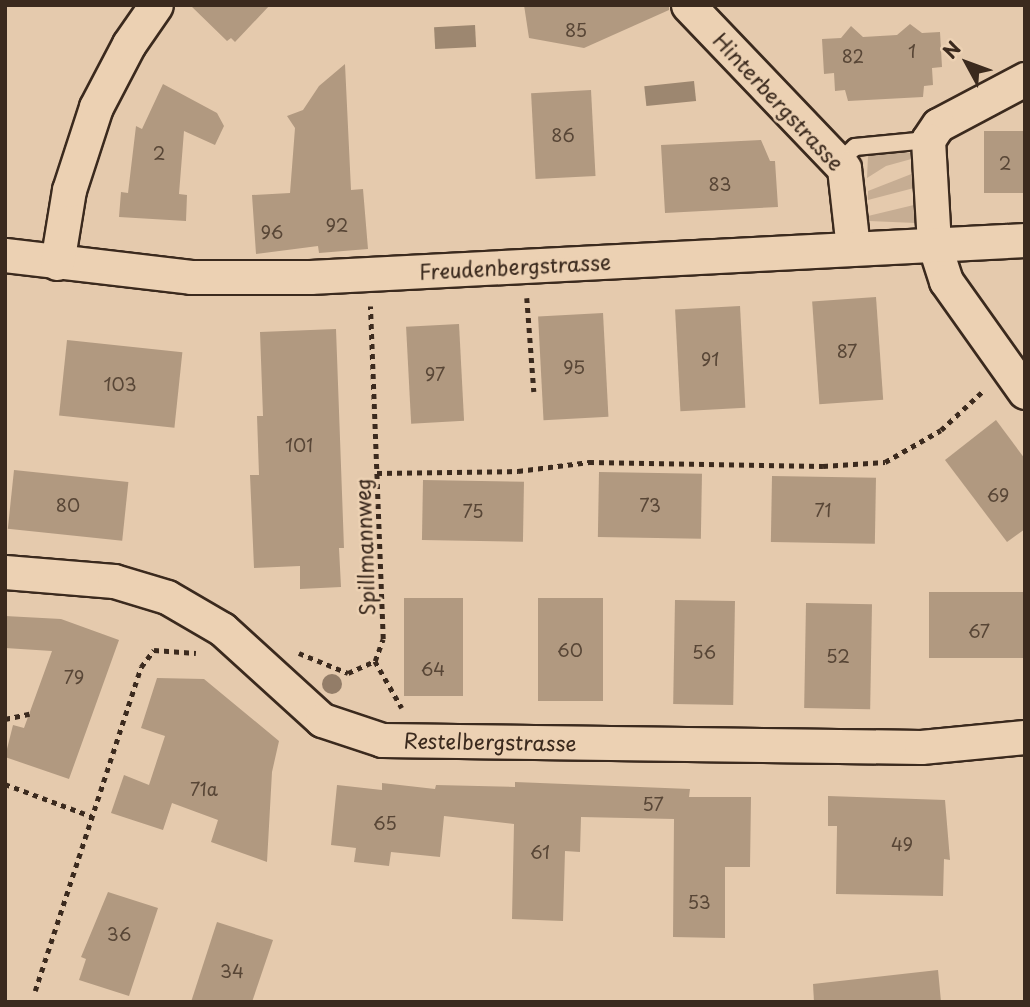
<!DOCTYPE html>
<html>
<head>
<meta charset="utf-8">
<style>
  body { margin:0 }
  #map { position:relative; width:1030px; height:1007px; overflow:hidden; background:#e5caad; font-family:"Playpen Sans",sans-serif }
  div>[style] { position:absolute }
  .green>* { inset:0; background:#c6ad93 }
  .water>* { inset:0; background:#9d8770; transform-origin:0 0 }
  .building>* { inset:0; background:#b19980; transform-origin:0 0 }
  .path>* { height:4.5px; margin-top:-2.25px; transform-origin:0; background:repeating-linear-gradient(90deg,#3b2a1e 0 5px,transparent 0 10px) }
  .roads { filter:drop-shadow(2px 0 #3b2a1e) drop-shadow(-2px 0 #3b2a1e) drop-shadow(0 2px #3b2a1e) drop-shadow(0 -2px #3b2a1e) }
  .lane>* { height:16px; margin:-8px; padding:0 8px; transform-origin:8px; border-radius:8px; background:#ecd1b3 }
  .street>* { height:33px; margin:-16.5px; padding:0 16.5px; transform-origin:16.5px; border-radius:16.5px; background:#ecd1b3 }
  .trees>* { width:20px; height:20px; margin:-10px; border-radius:50%; background:#937d68 }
  span { translate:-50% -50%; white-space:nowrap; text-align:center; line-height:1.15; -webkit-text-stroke:5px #ecd1b3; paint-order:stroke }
  .number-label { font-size:18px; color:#584636 }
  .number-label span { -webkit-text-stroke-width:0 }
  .street-label { font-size:21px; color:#3b2a1e }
  .frame { position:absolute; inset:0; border:7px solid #3b2a1e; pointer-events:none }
  .north { position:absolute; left:932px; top:28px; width:70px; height:70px; -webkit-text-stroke:5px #ecd1b3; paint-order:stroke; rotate:311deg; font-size:19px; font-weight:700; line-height:28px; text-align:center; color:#3b2a1e }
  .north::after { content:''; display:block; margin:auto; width:24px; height:32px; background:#3b2a1e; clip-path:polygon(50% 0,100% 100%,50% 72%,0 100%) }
</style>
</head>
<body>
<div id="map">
  <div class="green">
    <i style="clip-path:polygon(896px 153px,913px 153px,915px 158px,886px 166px,867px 178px,868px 156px)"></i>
    <i style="clip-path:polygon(914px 173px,914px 188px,868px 200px,868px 191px)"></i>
    <i style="clip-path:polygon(918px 204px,916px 223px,869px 221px,868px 216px)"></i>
  </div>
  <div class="water">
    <i style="left:475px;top:25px;width:22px;height:41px;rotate:87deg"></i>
    <i style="left:694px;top:81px;width:20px;height:50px;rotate:84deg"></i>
  </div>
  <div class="building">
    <i style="clip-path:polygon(190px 5px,270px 5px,235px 42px,231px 38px,227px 41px)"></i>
    <i style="clip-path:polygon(524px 5px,669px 5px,669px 10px,584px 48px,529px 38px)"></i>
    <i style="clip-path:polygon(910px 24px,922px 33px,940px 32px,942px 67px,932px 68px,933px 85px,924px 86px,923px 97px,848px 101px,845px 90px,835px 91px,834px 73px,824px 74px,822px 39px,841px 38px,851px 26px,863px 37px,897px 35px)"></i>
    <i style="clip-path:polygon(345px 64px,351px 190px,363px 189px,368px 249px,319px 253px,318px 246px,256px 254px,252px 195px,290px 193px,295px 128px,287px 116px,303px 110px,319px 86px)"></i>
    <i style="clip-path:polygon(163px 84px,217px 113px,224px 126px,215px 145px,184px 131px,179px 194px,187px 195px,186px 221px,119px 217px,121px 192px,128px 193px,136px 126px,142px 129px)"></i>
    <i style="left:591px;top:90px;width:86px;height:60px;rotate:87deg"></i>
    <i style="left:1025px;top:131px;width:62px;height:41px;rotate:90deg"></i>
    <i style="clip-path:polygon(761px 140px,770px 161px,775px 161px,778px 207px,665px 213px,661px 145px)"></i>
    <i style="left:876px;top:297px;width:103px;height:64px;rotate:86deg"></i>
    <i style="left:740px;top:306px;width:102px;height:65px;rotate:87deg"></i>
    <i style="left:603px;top:313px;width:104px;height:65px;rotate:87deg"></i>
    <i style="left:459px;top:324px;width:97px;height:53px;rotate:87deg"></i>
    <i style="clip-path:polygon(336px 329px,344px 548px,339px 548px,341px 587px,300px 589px,300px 566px,254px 568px,250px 475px,259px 475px,257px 416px,263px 416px,260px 332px)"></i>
    <i style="left:67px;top:340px;width:116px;height:76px;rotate:6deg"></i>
    <i style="clip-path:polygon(996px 420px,1025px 459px,1025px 529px,1007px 542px,945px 460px)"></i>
    <i style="left:14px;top:470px;width:115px;height:59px;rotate:6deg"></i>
    <i style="left:599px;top:472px;width:103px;height:65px;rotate:1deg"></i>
    <i style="left:772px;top:476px;width:104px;height:66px;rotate:1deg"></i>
    <i style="left:423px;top:480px;width:101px;height:60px;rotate:1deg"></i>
    <i style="left:1025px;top:592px;width:66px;height:96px;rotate:90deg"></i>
    <i style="left:404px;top:598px;width:59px;height:98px"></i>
    <i style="left:538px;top:598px;width:65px;height:103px"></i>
    <i style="left:675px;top:600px;width:60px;height:104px;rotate:1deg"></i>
    <i style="left:806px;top:603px;width:66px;height:105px;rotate:1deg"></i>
    <i style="clip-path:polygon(5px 616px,61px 619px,119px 640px,69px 779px,5px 757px,13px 725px,24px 728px,52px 651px,5px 648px)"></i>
    <i style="clip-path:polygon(157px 678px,204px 679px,279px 741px,272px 772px,267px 862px,211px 842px,218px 820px,172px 803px,163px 830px,111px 813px,124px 775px,149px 785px,165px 736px,141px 728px)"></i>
    <i style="clip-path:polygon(515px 782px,690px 789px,689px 797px,751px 797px,750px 867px,725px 867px,725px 938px,673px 937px,674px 819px,581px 817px,580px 852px,565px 851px,563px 921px,512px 919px,514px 824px,444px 816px,440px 857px,391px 852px,389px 866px,354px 862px,356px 848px,331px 845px,337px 785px,382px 790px,382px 783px,435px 789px,436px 785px,515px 787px)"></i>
    <i style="clip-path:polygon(828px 796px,945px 800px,950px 860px,944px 859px,943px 896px,836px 894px,837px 826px,828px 826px)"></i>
    <i style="clip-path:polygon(108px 892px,158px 908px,129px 996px,79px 980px,86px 959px,81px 957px)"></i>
    <i style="clip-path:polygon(217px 922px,273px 940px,252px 1002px,191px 1002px)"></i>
    <i style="clip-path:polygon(938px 970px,941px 1002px,814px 1002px,813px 984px)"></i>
  </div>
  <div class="path">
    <i style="left:527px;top:298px;width:94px;rotate:85.7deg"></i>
    <i style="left:377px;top:473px;width:141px;rotate:-0.8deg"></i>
    <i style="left:518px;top:471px;width:72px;rotate:-7.2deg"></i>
    <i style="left:589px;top:462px;width:234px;rotate:1deg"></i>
    <i style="left:823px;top:466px;width:62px;rotate:-3.7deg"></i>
    <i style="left:885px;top:462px;width:64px;rotate:-29.7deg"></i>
    <i style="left:941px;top:430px;width:59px;rotate:-42.9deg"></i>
    <i style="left:299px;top:653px;width:53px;rotate:22.2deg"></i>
    <i style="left:348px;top:673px;width:30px;rotate:-24deg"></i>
    <i style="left:375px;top:661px;width:23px;rotate:-70deg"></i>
    <i style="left:383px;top:639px;width:333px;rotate:-92.2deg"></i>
    <i style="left:375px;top:661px;width:54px;rotate:60.1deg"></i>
    <i style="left:5px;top:719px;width:25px;rotate:-12deg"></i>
    <i style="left:5px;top:784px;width:92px;rotate:20.4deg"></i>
    <i style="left:35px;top:991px;width:341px;rotate:-71.9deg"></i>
    <i style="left:141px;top:667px;width:21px;rotate:-53deg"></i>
    <i style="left:154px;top:650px;width:42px;rotate:4.1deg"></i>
  </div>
  <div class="roads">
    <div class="lane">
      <i style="left:839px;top:162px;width:22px;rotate:-43deg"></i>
      <i style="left:855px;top:147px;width:73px;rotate:-5.5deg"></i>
    </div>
    <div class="street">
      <i style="left:688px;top:5px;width:226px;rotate:46.3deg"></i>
      <i style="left:844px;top:168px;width:81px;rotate:83.6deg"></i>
      <i style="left:1025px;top:79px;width:98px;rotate:152.1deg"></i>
      <i style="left:938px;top:125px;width:18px;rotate:124deg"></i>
      <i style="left:928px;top:140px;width:104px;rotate:86.7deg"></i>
      <i style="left:934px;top:244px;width:39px;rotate:72deg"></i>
      <i style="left:946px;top:281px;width:136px;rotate:54.6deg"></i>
      <i style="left:5px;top:255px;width:187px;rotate:6.7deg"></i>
      <i style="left:191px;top:277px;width:119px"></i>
      <i style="left:310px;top:277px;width:716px;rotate:-2.96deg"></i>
      <i style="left:57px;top:263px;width:74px;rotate:-80.7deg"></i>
      <i style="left:69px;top:190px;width:87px;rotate:-72deg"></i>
      <i style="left:96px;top:107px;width:71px;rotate:-62.4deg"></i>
      <i style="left:129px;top:44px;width:47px;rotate:-55.3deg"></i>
      <i style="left:5px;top:572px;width:109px;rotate:4.7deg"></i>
      <i style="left:114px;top:581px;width:55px;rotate:16.8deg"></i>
      <i style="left:167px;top:597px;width:64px;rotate:30.2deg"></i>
      <i style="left:222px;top:629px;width:135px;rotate:42.3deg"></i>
      <i style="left:322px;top:720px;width:63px;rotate:18.4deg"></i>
      <i style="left:382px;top:740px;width:539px;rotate:0.74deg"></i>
      <i style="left:921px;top:747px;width:104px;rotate:-5.5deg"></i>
    </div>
  </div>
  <div class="trees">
    <i style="left:332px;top:684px"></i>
  </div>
  <div class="number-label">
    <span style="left:576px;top:30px">85</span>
    <span style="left:912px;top:51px">1</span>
    <span style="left:853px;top:56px">82</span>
    <span style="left:563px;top:135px">86</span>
    <span style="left:159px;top:153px">2</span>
    <span style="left:1005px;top:163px">2</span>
    <span style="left:720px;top:184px">83</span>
    <span style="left:337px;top:225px">92</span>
    <span style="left:272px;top:232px">96</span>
    <span style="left:847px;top:351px">87</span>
    <span style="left:710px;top:359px">91</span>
    <span style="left:574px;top:367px">95</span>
    <span style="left:435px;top:374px">97</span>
    <span style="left:120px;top:384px">103</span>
    <span style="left:299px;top:445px">101</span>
    <span style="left:998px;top:495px">69</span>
    <span style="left:68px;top:505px">80</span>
    <span style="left:650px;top:505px">73</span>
    <span style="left:823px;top:510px">71</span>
    <span style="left:473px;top:511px">75</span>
    <span style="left:979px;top:631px">67</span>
    <span style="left:570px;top:650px">60</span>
    <span style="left:704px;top:652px">56</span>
    <span style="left:838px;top:656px">52</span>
    <span style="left:433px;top:669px">64</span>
    <span style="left:74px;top:677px">79</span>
    <span style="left:204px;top:789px">71a</span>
    <span style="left:653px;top:804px">57</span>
    <span style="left:385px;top:823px">65</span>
    <span style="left:902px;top:844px">49</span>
    <span style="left:540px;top:852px">61</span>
    <span style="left:699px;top:902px">53</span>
    <span style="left:119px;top:934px">36</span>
    <span style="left:232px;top:971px">34</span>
  </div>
  <div class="street-label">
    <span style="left:779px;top:101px;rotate:47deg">Hinterbergstrasse</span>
    <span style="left:515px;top:266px;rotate:-3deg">Freudenbergstrasse</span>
    <span style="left:364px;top:547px;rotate:-92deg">Spillmannweg</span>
    <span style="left:490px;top:741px;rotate:1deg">Restelbergstrasse</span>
  </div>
  <div class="frame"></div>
  <div class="north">N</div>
</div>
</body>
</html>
